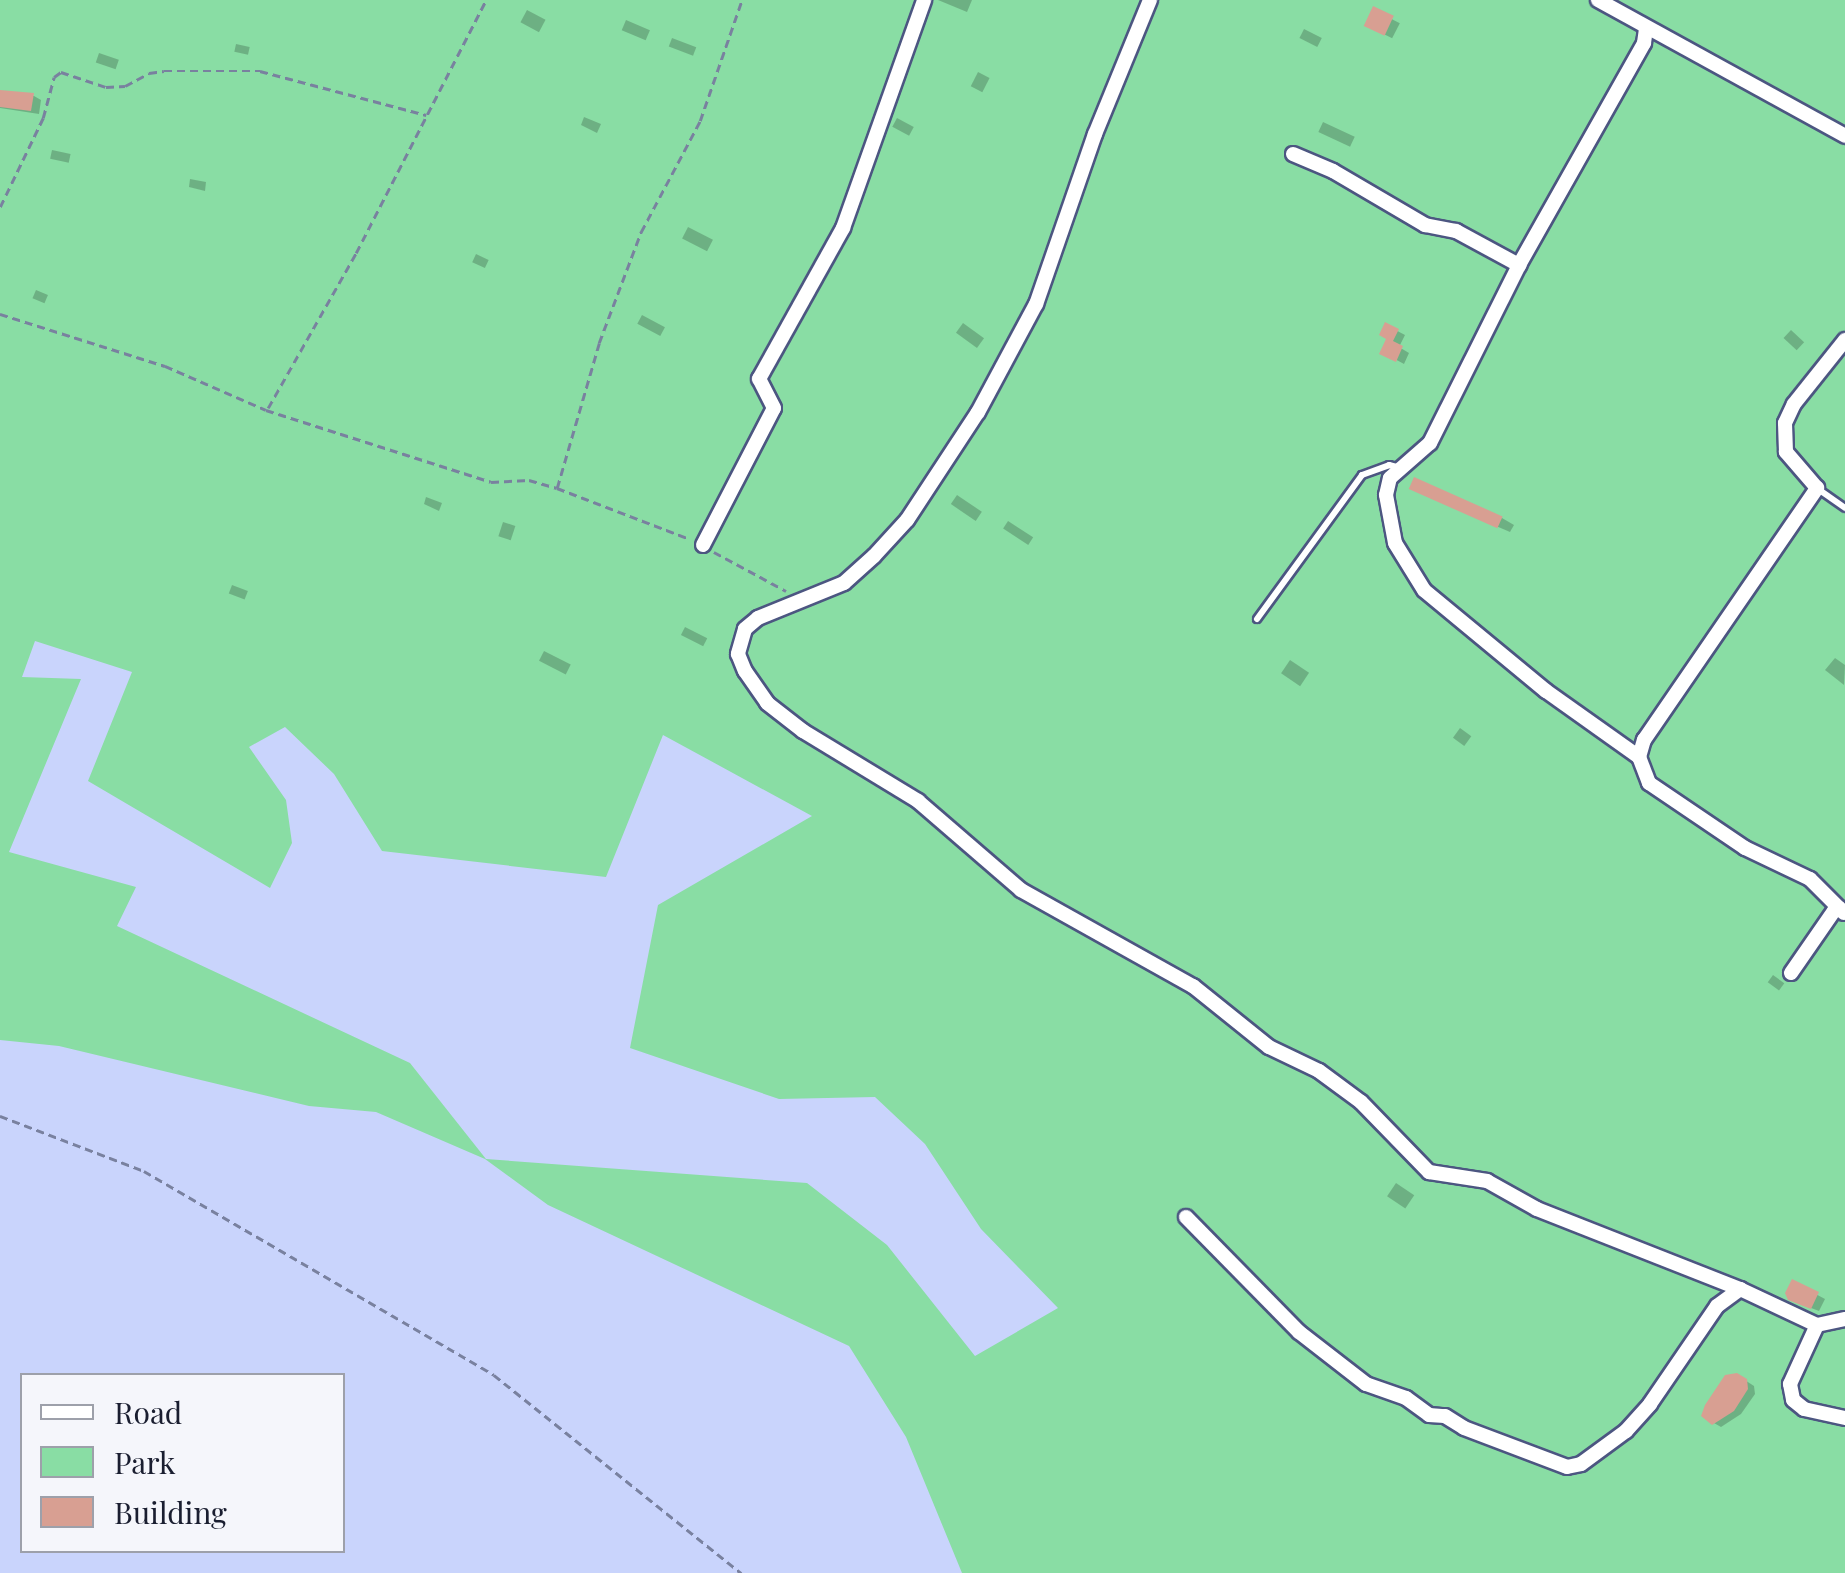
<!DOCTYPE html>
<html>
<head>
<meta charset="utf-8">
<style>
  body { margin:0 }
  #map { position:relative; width:1845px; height:1573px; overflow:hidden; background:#c9d4fc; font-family:"Playfair Display",serif }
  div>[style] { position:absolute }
  .green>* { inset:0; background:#89dda4 }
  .shadow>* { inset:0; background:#0003; transform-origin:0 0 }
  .building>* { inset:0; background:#d89f92; transform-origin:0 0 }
  .path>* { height:2.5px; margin-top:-1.25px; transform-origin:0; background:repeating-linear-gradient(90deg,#79819f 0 8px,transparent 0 13px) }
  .roads { filter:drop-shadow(2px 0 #4c5681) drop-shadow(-2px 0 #4c5681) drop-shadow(0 2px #4c5681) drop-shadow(0 -2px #4c5681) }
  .service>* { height:6px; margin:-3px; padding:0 3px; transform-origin:3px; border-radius:3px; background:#fff }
  .minor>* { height:14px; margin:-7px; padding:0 7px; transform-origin:7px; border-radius:7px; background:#fff }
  span { translate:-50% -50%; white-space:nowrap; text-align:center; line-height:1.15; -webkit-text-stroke:8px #f5f6fb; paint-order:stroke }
  .legend { position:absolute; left:20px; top:1373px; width:325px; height:180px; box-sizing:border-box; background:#f5f6fb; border:2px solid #9da0aa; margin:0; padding:12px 18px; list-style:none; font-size:30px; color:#1a1e30 }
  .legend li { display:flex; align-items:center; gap:20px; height:50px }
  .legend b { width:50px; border:2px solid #9da0aa }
</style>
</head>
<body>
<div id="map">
  <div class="green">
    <i style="clip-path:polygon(evenodd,0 0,1845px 0,1845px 1573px,962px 1573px,906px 1437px,849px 1346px,548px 1205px,485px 1159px,376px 1112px,309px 1106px,59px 1046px,0 1040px,0 0,35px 641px,132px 672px,88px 781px,270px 888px,292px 843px,286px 800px,249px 747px,285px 727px,334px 774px,382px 851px,606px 877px,663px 735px,812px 816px,658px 905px,630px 1048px,779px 1099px,875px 1097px,925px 1144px,981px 1229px,1058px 1308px,975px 1356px,887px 1245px,807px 1183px,486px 1159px,410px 1063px,117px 926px,136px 887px,9px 852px,81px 679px,22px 677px,35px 641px)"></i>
  </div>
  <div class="shadow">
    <i style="clip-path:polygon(938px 0,972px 0,967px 12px)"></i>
    <i style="left:527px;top:10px;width:21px;height:14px;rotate:28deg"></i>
    <i style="left:1374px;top:10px;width:29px;height:17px;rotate:27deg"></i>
    <i style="left:626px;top:20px;width:26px;height:11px;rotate:23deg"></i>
    <i style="left:1304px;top:29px;width:20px;height:10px;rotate:27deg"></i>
    <i style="left:672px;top:38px;width:26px;height:9px;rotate:21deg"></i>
    <i style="left:236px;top:44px;width:14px;height:8px;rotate:12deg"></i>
    <i style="left:99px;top:53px;width:21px;height:10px;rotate:19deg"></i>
    <i style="left:978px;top:72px;width:13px;height:16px;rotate:27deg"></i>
    <i style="clip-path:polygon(0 92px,34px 96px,41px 100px,39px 114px,0 108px)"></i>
    <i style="clip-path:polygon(584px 117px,601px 124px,597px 133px,581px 125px)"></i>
    <i style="left:897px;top:118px;width:19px;height:10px;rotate:28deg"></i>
    <i style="left:1323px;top:122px;width:35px;height:11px;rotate:25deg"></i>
    <i style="left:52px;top:150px;width:19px;height:9px;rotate:12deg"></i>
    <i style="clip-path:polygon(190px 179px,206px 182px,205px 191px,189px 187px)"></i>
    <i style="left:688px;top:227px;width:28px;height:13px;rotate:27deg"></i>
    <i style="left:476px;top:254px;width:14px;height:9px;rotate:25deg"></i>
    <i style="left:36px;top:290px;width:13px;height:9px;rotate:23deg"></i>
    <i style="left:642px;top:315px;width:26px;height:10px;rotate:28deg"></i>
    <i style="left:963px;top:323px;width:26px;height:12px;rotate:36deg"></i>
    <i style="clip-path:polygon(1386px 325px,1405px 335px,1399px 347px,1409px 353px,1404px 364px,1382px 352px,1389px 338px)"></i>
    <i style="left:1791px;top:330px;width:18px;height:11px;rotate:43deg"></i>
    <i style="left:957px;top:495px;width:30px;height:11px;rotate:34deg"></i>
    <i style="clip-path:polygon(1424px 495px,1502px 518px,1514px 525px,1510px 532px)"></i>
    <i style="clip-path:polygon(426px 497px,442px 503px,439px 511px,424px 504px)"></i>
    <i style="left:1008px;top:521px;width:30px;height:9px;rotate:33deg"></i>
    <i style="left:503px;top:522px;width:13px;height:15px;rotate:18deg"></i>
    <i style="left:232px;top:585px;width:17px;height:9px;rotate:21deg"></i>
    <i style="left:685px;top:627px;width:25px;height:9px;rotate:27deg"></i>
    <i style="left:544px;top:651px;width:30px;height:11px;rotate:27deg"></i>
    <i style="clip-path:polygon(1835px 658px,1845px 665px,1844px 685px,1825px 670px)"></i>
    <i style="left:1290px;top:660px;width:23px;height:16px;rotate:34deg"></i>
    <i style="left:1460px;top:728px;width:14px;height:12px;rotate:36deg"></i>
    <i style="left:1773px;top:975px;width:14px;height:9px;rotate:36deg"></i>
    <i style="left:1396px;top:1183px;width:22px;height:16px;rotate:34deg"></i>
    <i style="clip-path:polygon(1793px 1282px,1825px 1299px,1819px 1311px,1798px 1303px)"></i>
    <i style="clip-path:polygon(1737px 1375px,1754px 1386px,1755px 1394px,1741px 1414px,1721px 1427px,1714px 1423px)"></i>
  </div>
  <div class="building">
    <i style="left:1373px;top:6px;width:23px;height:22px;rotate:25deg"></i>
    <i style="clip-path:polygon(0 90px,34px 93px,31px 111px,0 107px)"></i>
    <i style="clip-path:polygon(1385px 322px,1399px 329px,1393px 341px,1403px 346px,1396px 362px,1379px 354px,1386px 339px,1379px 335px)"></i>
    <i style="left:1414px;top:477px;width:97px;height:13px;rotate:24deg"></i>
    <i style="clip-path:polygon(1792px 1279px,1819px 1292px,1811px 1309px,1788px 1300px,1785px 1293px)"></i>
    <i style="clip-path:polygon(1737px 1373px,1747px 1379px,1748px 1389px,1734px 1411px,1712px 1425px,1701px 1416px,1705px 1405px,1725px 1375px)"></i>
  </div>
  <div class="path">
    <i style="left:0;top:207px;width:99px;rotate:-64.2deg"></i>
    <i style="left:43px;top:118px;width:42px;rotate:-75deg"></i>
    <i style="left:54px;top:77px;width:9px;rotate:-36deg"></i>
    <i style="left:61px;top:72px;width:47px;rotate:18.4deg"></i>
    <i style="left:106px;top:87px;width:19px;rotate:-3deg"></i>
    <i style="left:125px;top:86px;width:27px;rotate:-28deg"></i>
    <i style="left:149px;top:73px;width:15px;rotate:-8deg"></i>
    <i style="left:164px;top:71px;width:96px"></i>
    <i style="left:260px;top:71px;width:172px;rotate:14.8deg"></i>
    <i style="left:0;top:314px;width:173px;rotate:17.5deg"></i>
    <i style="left:165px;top:366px;width:110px;rotate:23.5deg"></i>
    <i style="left:266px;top:410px;width:236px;rotate:17.7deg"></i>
    <i style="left:491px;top:482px;width:38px;rotate:-3deg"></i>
    <i style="left:529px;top:480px;width:29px;rotate:16deg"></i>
    <i style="left:557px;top:488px;width:142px;rotate:21deg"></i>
    <i style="left:268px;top:408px;width:178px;rotate:-60.4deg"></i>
    <i style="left:356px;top:253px;width:284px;rotate:-62.8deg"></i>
    <i style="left:557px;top:488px;width:151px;rotate:-73.8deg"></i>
    <i style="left:599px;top:343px;width:119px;rotate:-69.3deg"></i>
    <i style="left:641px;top:232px;width:126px;rotate:-62deg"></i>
    <i style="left:700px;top:121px;width:128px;rotate:-70.9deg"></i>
    <i style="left:714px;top:552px;width:82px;rotate:28.4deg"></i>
    <i style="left:0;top:1116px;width:154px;rotate:20.9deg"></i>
    <i style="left:144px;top:1171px;width:405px;rotate:30.2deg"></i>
    <i style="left:494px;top:1375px;width:317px;rotate:38.7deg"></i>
  </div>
  <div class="roads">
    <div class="service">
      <i style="left:1818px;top:489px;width:33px;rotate:35deg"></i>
      <i style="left:1257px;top:619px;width:178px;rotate:-53.9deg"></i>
      <i style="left:1362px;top:475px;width:29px;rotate:-20deg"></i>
      <i style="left:1389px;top:465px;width:12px;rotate:14deg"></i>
    </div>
    <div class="minor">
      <i style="left:1150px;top:0;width:145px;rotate:112.3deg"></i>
      <i style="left:1095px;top:134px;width:180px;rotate:109.1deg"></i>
      <i style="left:1036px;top:304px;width:123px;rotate:118.2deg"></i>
      <i style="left:978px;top:412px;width:129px;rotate:123.3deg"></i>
      <i style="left:907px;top:520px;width:49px;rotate:132.5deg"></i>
      <i style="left:874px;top:556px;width:40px;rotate:138deg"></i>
      <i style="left:844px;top:583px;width:93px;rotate:157.9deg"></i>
      <i style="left:758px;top:618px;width:17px;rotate:140deg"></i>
      <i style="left:745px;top:629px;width:26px;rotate:106deg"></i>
      <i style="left:738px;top:654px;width:18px;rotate:68deg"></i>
      <i style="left:745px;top:671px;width:39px;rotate:55deg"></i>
      <i style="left:767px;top:703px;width:46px;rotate:37.9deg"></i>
      <i style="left:803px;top:731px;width:135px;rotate:31.3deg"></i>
      <i style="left:918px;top:801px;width:136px;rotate:40.8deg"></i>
      <i style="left:1021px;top:890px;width:197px;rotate:29.2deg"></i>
      <i style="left:1193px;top:986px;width:97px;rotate:38.8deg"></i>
      <i style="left:1269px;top:1047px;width:55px;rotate:25.6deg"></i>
      <i style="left:1319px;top:1071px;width:52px;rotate:36.4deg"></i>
      <i style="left:1361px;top:1102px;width:98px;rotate:45.8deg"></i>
      <i style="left:1429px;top:1172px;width:59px;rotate:8.8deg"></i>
      <i style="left:1487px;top:1181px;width:57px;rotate:29.2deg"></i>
      <i style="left:1537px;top:1209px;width:218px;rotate:21.5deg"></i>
      <i style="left:1740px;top:1289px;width:85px;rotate:25.1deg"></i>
      <i style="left:1817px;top:1325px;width:65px;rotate:114.6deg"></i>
      <i style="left:1790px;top:1384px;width:16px;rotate:79deg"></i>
      <i style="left:1793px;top:1400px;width:14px;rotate:39deg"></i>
      <i style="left:1804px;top:1409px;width:42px;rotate:12.4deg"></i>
      <i style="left:1598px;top:0;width:282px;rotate:28.8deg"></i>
      <i style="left:1293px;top:154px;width:43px;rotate:23deg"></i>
      <i style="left:1333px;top:171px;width:107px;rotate:30.4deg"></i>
      <i style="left:1425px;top:225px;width:32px;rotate:11deg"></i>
      <i style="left:1456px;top:231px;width:72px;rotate:28.4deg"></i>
      <i style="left:703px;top:545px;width:154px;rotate:-62.6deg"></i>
      <i style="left:774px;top:408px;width:33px;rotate:-117deg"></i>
      <i style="left:759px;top:379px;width:173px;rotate:-60.9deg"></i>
      <i style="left:843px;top:228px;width:242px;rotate:-70.4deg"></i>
      <i style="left:1639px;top:757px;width:114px;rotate:-144.6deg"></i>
      <i style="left:1546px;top:691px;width:158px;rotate:-140.4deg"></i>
      <i style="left:1424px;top:590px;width:55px;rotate:-121.7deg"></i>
      <i style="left:1395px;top:543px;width:49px;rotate:-100.6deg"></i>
      <i style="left:1386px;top:495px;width:17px;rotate:-77deg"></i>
      <i style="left:1390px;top:478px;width:53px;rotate:-41.2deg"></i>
      <i style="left:1430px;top:443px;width:199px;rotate:-63.4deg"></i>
      <i style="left:1519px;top:265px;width:255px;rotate:-60.6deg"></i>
      <i style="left:1644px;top:43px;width:15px;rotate:-82deg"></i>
      <i style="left:1839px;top:908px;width:41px;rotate:-135deg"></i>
      <i style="left:1810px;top:879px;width:72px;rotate:-154.5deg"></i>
      <i style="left:1745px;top:848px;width:116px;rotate:-145.9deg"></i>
      <i style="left:1649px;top:783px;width:28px;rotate:-111deg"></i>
      <i style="left:1639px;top:757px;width:18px;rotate:-74deg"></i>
      <i style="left:1644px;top:740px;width:306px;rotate:-55.5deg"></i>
      <i style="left:1817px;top:488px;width:48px;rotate:-130.7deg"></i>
      <i style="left:1786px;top:452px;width:29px;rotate:-92deg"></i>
      <i style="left:1785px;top:423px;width:21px;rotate:-65deg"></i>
      <i style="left:1794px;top:404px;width:82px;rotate:-51.4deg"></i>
      <i style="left:1791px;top:973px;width:75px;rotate:-55.3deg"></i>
      <i style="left:1834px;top:911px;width:6px;rotate:-31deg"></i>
      <i style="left:1839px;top:908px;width:7px;rotate:45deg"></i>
      <i style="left:1186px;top:1217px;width:161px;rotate:45.5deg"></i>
      <i style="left:1299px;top:1332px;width:85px;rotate:37.8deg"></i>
      <i style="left:1366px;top:1384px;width:42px;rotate:19.3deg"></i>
      <i style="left:1406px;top:1398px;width:29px;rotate:36deg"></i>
      <i style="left:1429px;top:1415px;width:16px;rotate:4deg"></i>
      <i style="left:1445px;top:1416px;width:22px;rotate:32deg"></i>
      <i style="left:1464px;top:1428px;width:110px;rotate:20.7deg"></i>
      <i style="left:1567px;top:1467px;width:14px;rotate:-12deg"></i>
      <i style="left:1581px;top:1464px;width:56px;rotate:-36.3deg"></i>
      <i style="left:1626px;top:1431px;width:36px;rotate:-48deg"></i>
      <i style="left:1650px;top:1404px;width:119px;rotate:-55.6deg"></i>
      <i style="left:1717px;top:1306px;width:29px;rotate:-36deg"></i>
      <i style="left:1817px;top:1325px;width:29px;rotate:-12deg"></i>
    </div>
  </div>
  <ul class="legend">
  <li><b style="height:12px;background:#fff"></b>Road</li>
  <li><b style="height:28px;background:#89dda4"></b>Park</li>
  <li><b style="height:28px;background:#d89f92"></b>Building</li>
  </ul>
</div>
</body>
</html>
